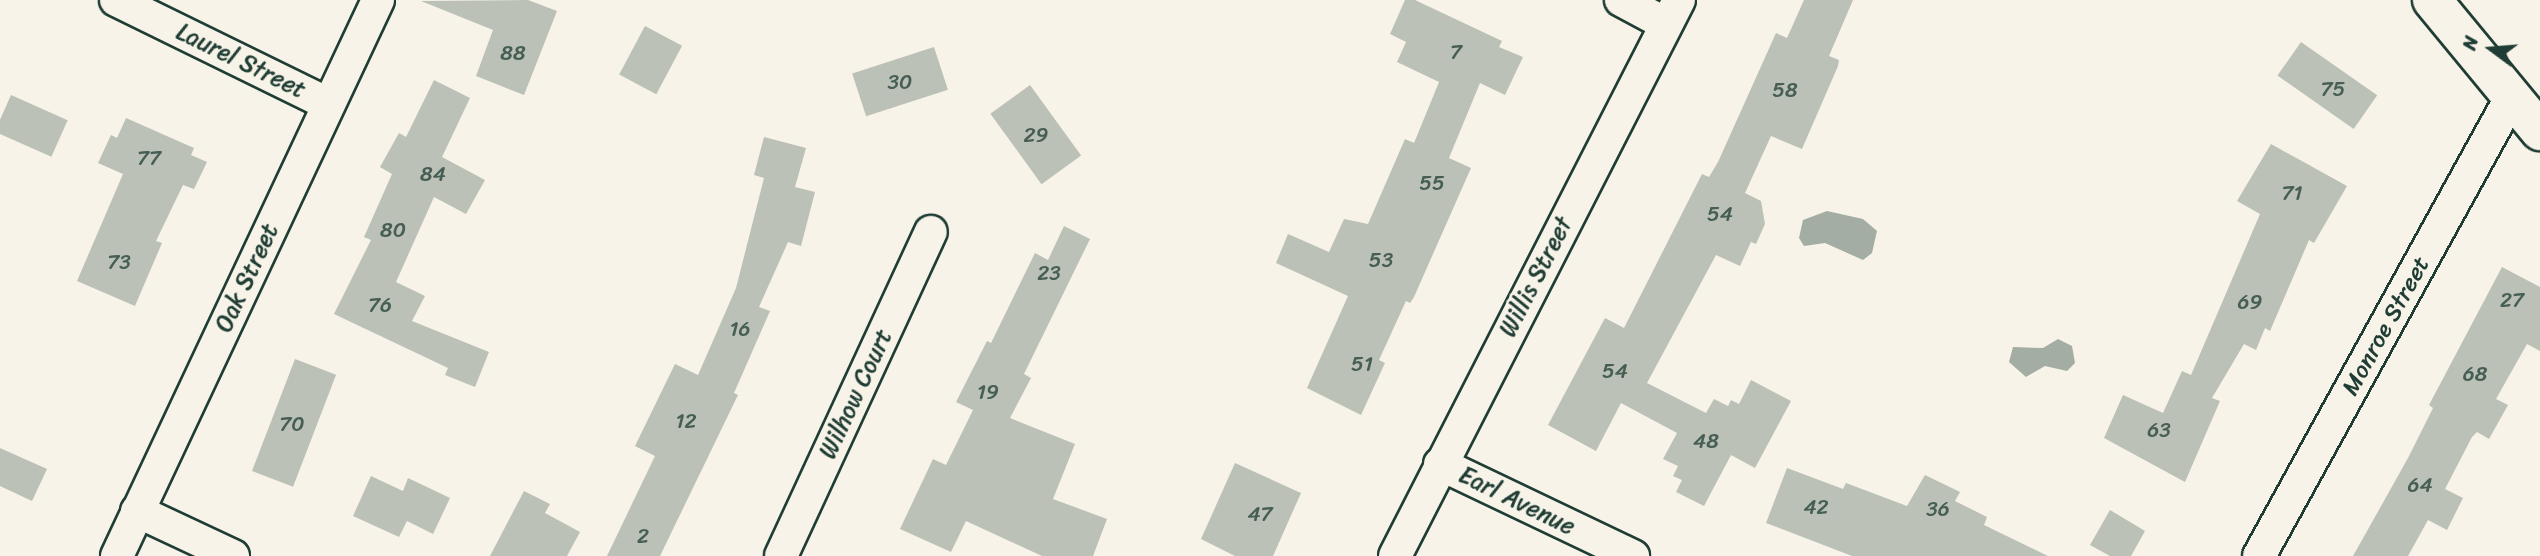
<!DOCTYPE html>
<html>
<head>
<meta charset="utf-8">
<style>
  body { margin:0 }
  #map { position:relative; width:2540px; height:556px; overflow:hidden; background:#f7f3e8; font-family:Sriracha,sans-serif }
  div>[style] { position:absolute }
  .water>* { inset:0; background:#a4ada3 }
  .building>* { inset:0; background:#bbc1b6; transform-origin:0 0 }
  .roads { filter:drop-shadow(2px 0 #1f3d34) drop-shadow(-2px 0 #1f3d34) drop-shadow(0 2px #1f3d34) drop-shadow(0 -2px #1f3d34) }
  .minor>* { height:32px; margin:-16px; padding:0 16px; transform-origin:16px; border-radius:16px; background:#f7f3e8 }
  .secondary>* { height:38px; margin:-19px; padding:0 19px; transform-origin:19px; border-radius:19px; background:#f7f3e8 }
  span { translate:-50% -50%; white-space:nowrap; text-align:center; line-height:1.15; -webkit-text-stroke:5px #f7f3e8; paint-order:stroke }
  .number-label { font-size:21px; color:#465e54 }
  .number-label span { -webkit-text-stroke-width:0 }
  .street-label { font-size:24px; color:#1f3d34 }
  .north { position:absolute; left:2456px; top:14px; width:70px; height:70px; -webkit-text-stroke:5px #f7f3e8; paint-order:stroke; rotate:286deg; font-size:19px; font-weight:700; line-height:28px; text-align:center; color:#1f3d34 }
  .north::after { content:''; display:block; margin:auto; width:24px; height:32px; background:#1f3d34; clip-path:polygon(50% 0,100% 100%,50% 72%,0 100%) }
</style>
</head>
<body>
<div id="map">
  <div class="water">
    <i style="clip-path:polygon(1827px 211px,1863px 219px,1877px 231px,1872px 253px,1863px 260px,1825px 243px,1804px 246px,1799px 238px,1803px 220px)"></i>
    <i style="clip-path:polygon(2058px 339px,2072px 346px,2075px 363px,2067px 371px,2045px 366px,2026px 377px,2009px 362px,2013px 347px,2043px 348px)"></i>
  </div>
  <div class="building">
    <i style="clip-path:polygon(528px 0,557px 11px,524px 95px,476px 76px,493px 30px,421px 1px)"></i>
    <i style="clip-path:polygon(1405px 0,1415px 0,1502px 41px,1499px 47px,1523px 57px,1505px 95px,1480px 83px,1449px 158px,1471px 168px,1414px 297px,1410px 303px,1406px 301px,1379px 360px,1385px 363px,1361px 415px,1307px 388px,1348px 296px,1276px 263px,1288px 234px,1329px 252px,1344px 219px,1368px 224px,1405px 139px,1414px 143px,1439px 82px,1397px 62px,1406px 42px,1390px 34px)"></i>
    <i style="clip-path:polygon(1804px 0,1853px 0,1829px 56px,1839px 60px,1838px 66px,1802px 149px,1771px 136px,1745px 193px,1761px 201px,1765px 224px,1756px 244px,1751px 242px,1740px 266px,1716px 255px,1647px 383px,1706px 413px,1714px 399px,1728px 406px,1731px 400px,1739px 404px,1751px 380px,1791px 401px,1755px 468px,1731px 455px,1704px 506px,1676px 492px,1682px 480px,1673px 476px,1678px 466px,1663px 459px,1677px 433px,1621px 403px,1596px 451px,1548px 425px,1605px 318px,1624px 328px,1702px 174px,1709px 177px,1718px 162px,1776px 33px,1787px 38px)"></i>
    <i style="left:645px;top:26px;width:42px;height:55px;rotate:28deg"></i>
    <i style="left:2301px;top:42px;width:93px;height:41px;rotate:35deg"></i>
    <i style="left:934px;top:47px;width:45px;height:86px;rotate:72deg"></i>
    <i style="clip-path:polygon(434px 80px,470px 98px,442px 157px,485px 180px,466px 214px,434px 197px,396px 282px,425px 296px,412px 321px,489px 352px,475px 387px,445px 375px,448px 368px,334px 314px,371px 240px,364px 237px,392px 174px,380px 167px,399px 133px,406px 137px)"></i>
    <i style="left:1030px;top:85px;width:87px;height:49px;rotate:54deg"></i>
    <i style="left:11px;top:95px;width:62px;height:40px;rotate:24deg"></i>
    <i style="clip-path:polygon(126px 118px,194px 148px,191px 155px,207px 162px,194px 189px,183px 185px,156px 241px,162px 243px,135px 306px,77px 281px,123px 174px,98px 163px,111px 135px,117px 138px)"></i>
    <i style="clip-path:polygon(764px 137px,806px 148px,795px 187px,815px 192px,801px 246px,788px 242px,759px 307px,770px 311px,734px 393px,738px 395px,660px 556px,607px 556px,655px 456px,635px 446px,675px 364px,698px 375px,736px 288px,764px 178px,754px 175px)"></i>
    <i style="clip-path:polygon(2271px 144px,2347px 186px,2314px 243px,2309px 240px,2270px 331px,2265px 328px,2256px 350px,2244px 344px,2212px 398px,2220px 401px,2185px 482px,2104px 438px,2123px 395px,2163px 413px,2182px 371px,2191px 375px,2260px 214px,2237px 201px)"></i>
    <i style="clip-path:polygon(1064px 226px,1090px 239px,1024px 374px,1031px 378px,1010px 418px,1075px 444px,1053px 499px,1107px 519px,1093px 556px,1042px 556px,966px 521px,951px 552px,900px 529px,933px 459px,946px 465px,973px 410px,956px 402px,987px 341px,991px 343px,1035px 253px,1048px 260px)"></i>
    <i style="clip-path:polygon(2502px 267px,2540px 287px,2540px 351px,2527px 344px,2496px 399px,2508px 405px,2489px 439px,2477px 432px,2472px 437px,2445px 489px,2463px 498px,2447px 530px,2428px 520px,2408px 556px,2353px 556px,2408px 458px,2433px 408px,2429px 405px)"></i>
    <i style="left:295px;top:359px;width:44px;height:120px;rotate:21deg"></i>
    <i style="clip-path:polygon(0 448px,47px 469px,32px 501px,0 486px)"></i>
    <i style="clip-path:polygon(1235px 463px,1301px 493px,1273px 556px,1235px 556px,1201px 539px)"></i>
    <i style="clip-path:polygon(1787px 468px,1843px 489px,1846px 483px,1907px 506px,1925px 475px,1960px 492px,1955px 501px,1987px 517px,1984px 525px,2048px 556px,1852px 556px,1766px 523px)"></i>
    <i style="clip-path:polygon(371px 476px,403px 491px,408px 478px,450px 498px,433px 534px,407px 521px,399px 537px,353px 516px)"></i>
    <i style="clip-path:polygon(524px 491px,550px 504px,545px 513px,580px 532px,567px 556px,490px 556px)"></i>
    <i style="clip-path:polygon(2110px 510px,2145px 531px,2131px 556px,2110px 556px,2090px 545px)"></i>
  </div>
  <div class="roads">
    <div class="minor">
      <i style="left:116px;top:0;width:236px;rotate:26.1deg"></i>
      <i style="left:1621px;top:0;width:51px;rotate:28.1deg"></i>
      <i style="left:1440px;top:464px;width:214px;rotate:25.5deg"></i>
      <i style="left:137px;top:511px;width:106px;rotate:25.1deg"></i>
      <i style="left:117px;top:556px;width:614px;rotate:-64.85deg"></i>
      <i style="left:781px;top:556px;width:357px;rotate:-65.2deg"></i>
      <i style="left:1395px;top:556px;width:624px;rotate:-62.94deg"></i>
      <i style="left:2259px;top:556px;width:525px;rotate:-61.19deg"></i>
    </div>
    <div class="secondary">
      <i style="left:2432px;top:0;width:170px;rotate:50.5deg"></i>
    </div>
  </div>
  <div class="number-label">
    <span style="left:1456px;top:52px">7</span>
    <span style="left:513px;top:53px">88</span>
    <span style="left:900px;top:82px">30</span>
    <span style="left:2333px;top:89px">75</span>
    <span style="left:1785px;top:90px">58</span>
    <span style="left:1036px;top:135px">29</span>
    <span style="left:149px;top:158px">77</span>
    <span style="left:433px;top:174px">84</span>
    <span style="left:1432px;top:183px">55</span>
    <span style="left:2292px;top:193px">71</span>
    <span style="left:1720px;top:214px">54</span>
    <span style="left:393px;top:230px">80</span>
    <span style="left:1381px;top:260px">53</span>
    <span style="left:119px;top:262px">73</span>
    <span style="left:1049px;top:273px">23</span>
    <span style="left:2512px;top:300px">27</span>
    <span style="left:2250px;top:302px">69</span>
    <span style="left:380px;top:305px">76</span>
    <span style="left:740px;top:329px">16</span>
    <span style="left:1362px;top:364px">51</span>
    <span style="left:1615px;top:371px">54</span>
    <span style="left:2475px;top:374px">68</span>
    <span style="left:988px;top:392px">19</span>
    <span style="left:686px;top:421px">12</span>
    <span style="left:292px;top:424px">70</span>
    <span style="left:2159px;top:430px">63</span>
    <span style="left:1706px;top:441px">48</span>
    <span style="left:2420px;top:485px">64</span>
    <span style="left:1816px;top:507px">42</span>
    <span style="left:1938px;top:509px">36</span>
    <span style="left:1260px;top:514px">47</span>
    <span style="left:643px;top:536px">2</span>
  </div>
  <div class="street-label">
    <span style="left:241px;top:61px;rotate:26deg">Laurel Street</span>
    <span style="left:1536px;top:277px;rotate:-63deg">Willis Street</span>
    <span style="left:247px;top:278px;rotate:-65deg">Oak Street</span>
    <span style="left:2386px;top:326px;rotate:-61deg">Monroe Street</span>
    <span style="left:856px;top:394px;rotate:-65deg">Wilhow Court</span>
    <span style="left:1517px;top:501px;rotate:26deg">Earl Avenue</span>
  </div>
  <div class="north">N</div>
</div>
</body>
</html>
